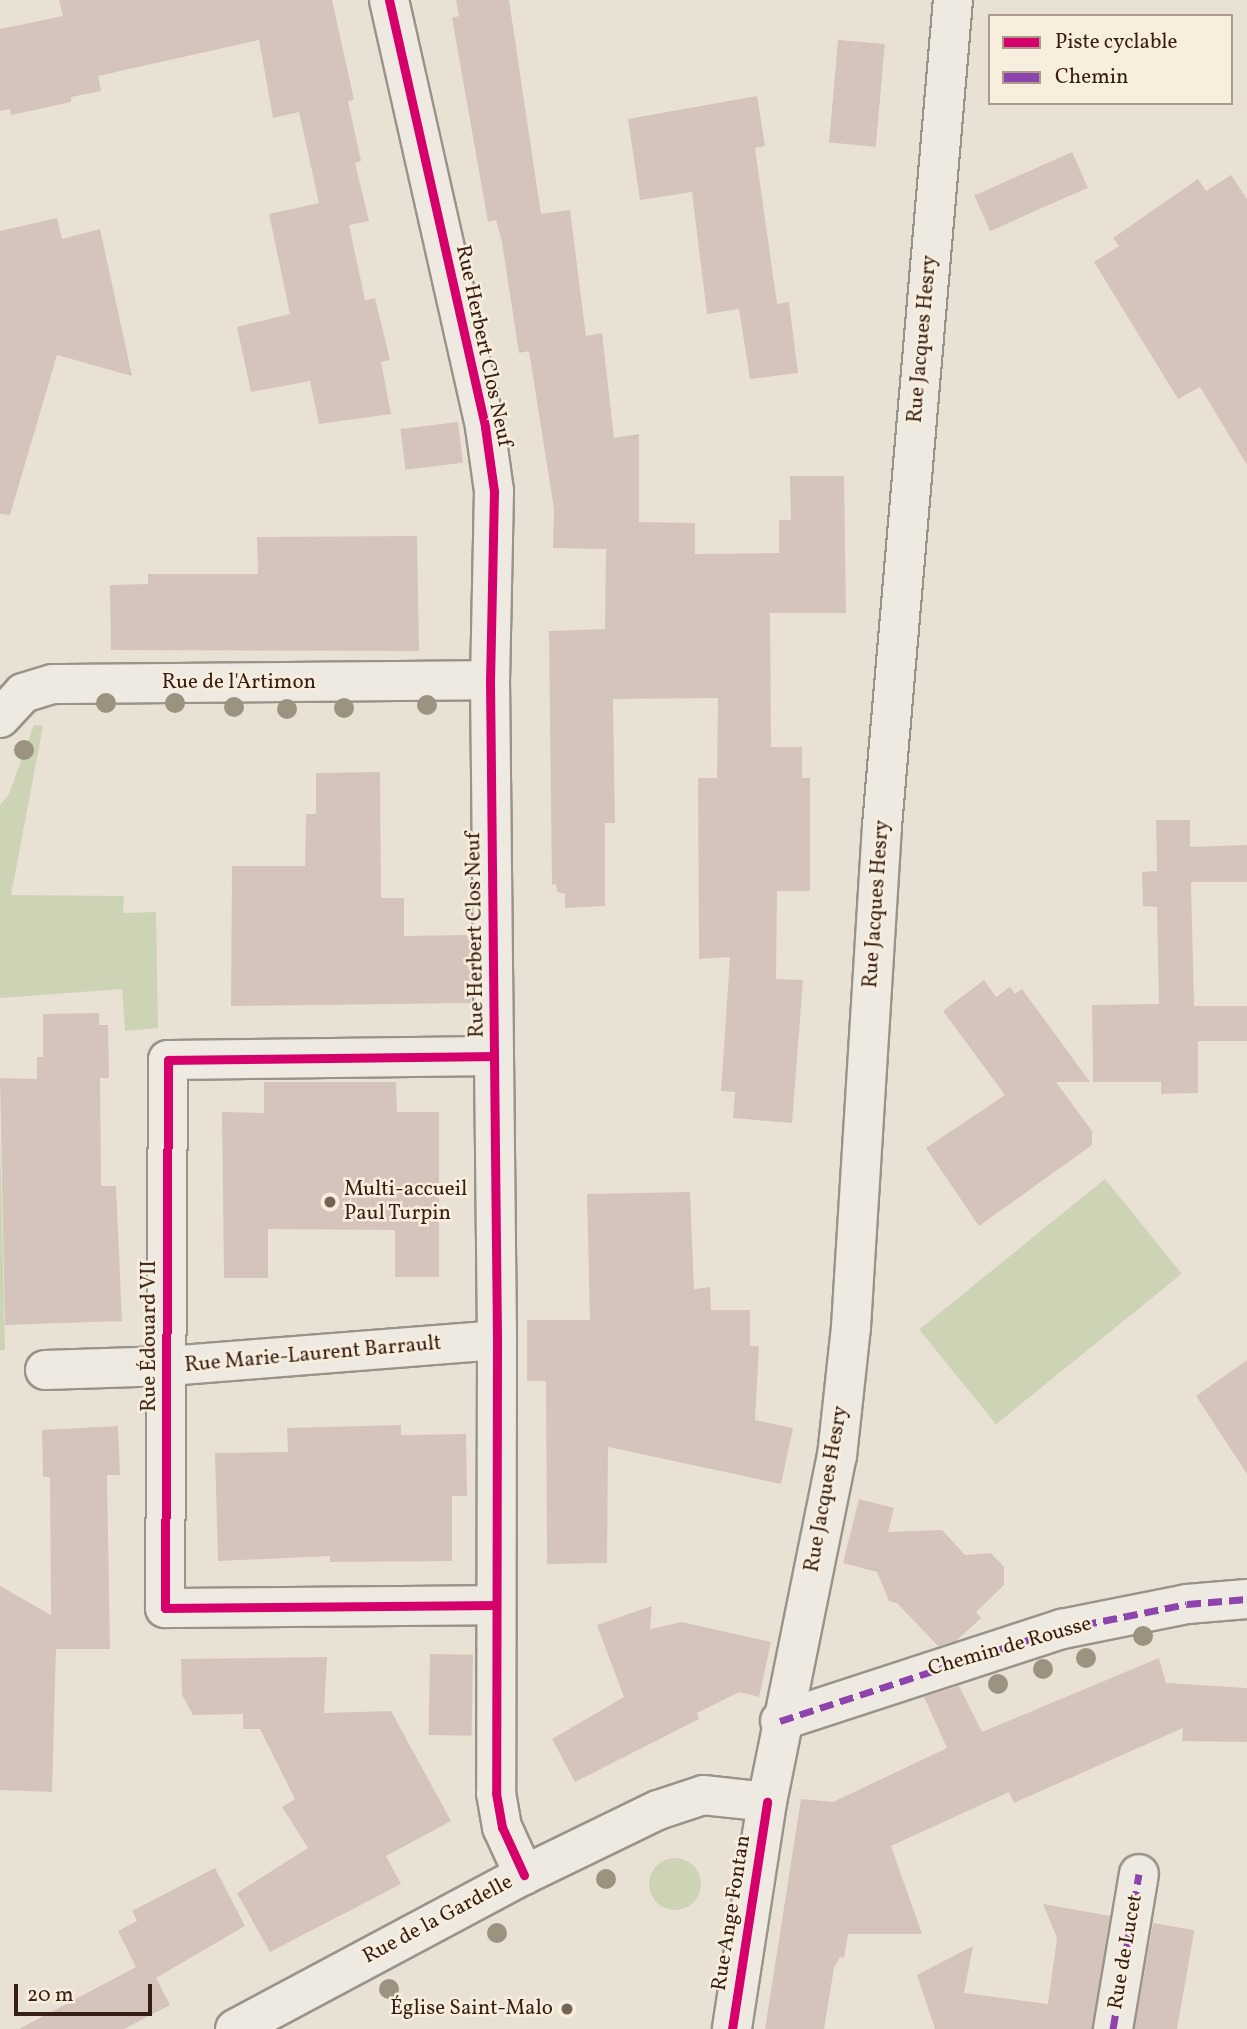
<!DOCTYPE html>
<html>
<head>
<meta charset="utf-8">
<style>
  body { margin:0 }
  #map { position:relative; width:1247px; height:2029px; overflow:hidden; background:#e9e2d4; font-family:Vollkorn,serif }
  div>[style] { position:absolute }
  .green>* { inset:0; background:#cdd3b5; transform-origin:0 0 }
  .round { border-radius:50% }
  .building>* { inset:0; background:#d5c4bb; transform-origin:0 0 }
  .roads { filter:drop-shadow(2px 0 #9a9389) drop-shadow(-2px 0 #9a9389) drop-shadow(0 2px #9a9389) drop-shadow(0 -2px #9a9389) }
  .street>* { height:38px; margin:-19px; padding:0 19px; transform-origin:19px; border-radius:19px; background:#eeeae2 }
  .secondary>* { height:38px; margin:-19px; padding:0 19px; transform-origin:19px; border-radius:19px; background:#eeeae2 }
  .quiet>* { height:7px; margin-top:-3.5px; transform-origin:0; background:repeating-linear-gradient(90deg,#8e44ad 0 14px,transparent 0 21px) }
  .cycleway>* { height:9px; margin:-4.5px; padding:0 4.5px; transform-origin:4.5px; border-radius:4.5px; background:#d6006c }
  .trees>* { width:20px; height:20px; margin:-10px; border-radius:50%; background:#9c9280 }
  .dots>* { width:19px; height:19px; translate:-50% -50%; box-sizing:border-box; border:4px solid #f7eedd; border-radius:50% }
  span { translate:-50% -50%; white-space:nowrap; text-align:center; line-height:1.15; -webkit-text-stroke:5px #f7eedd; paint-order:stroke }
  .street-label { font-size:21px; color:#371e12 }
  .poi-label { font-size:21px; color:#371e12 }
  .left { translate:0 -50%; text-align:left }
  .right { translate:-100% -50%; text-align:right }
  .legend { position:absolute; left:988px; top:14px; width:245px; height:91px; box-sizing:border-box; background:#f7eedd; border:2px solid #aa9b8c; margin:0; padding:9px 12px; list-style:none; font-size:21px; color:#371e12 }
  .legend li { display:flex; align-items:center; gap:14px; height:35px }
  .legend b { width:35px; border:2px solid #aa9b8c }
  .scale { position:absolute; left:14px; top:1984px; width:138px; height:32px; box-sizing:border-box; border:4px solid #371e12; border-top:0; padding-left:9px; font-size:21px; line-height:24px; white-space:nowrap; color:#371e12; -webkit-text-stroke:5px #f7eedd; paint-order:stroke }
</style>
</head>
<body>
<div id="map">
  <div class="green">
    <i style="clip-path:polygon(34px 725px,43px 726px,11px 895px,124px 896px,123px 913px,156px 912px,158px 1028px,125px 1031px,122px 989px,0 998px,0 805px,9px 794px)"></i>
    <i style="clip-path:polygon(0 1134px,5px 1350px,0 1350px)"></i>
    <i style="left:1105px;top:1179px;width:122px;height:239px;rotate:51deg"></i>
    <i class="round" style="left:649px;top:1858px;width:52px;height:52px"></i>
  </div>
  <div class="building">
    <i style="clip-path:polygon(59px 0,332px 0,354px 100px,348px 101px,361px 161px,355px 163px,369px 221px,349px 225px,365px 300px,375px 298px,390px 360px,381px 362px,391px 414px,319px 424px,310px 381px,251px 392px,237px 327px,290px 314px,269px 214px,319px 203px,299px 112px,273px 118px,259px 40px,98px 76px,101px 91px,71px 97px,71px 102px,11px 115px,10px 109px,0 111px,0 29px,63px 16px)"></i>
    <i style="clip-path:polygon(456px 0,509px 0,541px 214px,570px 210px,586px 336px,602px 333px,614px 438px,639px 434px,639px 522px,695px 523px,695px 554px,779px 553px,779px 520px,791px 520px,790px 476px,844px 476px,846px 613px,770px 613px,771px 747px,802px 747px,802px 778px,810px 778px,810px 891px,777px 891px,776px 979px,803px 980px,792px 1123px,733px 1118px,735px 1092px,721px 1091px,730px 957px,699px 959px,698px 778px,717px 778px,718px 698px,613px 699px,615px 823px,605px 823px,605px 906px,565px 908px,565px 894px,557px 892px,556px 884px,552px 885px,549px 631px,605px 629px,606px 549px,553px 548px,554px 509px,529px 351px,519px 353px,502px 242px,496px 220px,488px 222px,452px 18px,459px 16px)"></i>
    <i style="left:838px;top:40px;width:47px;height:103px;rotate:5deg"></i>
    <i style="clip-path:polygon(757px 96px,765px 146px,755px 148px,777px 304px,789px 302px,798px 373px,750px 379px,739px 309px,707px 314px,692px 192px,640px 200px,628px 119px)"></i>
    <i style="left:1072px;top:152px;width:39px;height:107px;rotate:66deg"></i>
    <i style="clip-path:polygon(1231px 175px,1247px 199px,1247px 465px,1200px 387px,1178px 399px,1094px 262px,1119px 246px,1113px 238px,1198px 179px,1206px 191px)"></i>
    <i style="clip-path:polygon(57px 218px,62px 239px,100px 229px,132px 376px,57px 355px,10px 515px,0 514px,0 231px)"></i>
    <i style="left:458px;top:422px;width:41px;height:58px;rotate:83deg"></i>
    <i style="clip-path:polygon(417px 536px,419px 651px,111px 650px,110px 585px,148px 584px,148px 574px,258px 574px,257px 537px)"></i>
    <i style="clip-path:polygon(380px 772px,381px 898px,404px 898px,404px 936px,471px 935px,471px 1003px,231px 1006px,232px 866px,305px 866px,306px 814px,316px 814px,316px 773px)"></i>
    <i style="clip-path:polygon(1156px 820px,1190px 820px,1190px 847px,1247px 845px,1247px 882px,1191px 882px,1194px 1006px,1247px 1006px,1247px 1041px,1198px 1041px,1198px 1093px,1161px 1094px,1161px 1082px,1093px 1082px,1092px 1005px,1159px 1004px,1157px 907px,1143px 906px,1142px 872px,1157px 871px)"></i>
    <i style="clip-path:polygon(984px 980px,996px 997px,1010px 987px,1015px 994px,1022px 989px,1090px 1082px,1056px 1082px,1092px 1131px,1092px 1145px,979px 1226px,926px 1148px,1005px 1095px,943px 1011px)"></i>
    <i style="clip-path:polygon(99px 1013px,99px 1025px,108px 1025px,109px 1078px,100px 1078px,101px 1186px,116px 1186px,122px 1321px,5px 1325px,0 1078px,37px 1079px,37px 1057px,43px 1057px,43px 1014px)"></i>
    <i style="clip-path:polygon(264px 1082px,396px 1082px,397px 1112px,439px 1112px,439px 1277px,395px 1277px,395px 1230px,268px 1229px,268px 1278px,224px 1278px,222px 1112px,264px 1113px)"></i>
    <i style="clip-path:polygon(690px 1192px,694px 1289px,710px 1287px,711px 1310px,750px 1310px,750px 1346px,759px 1346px,755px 1420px,793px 1428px,781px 1484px,608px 1447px,607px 1563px,547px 1564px,546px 1381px,527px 1381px,527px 1320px,590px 1320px,587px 1194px)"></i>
    <i style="clip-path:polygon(1247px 1360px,1247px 1474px,1196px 1396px)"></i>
    <i style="clip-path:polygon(401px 1425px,401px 1435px,466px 1434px,467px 1496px,452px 1496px,452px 1561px,330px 1562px,330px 1556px,218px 1561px,215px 1453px,288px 1452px,287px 1428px)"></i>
    <i style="clip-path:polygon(118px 1426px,120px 1475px,107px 1475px,110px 1649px,56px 1649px,52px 1792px,0 1790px,0 1586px,51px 1615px,50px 1477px,43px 1477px,42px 1430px)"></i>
    <i style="clip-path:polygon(859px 1499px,894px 1508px,888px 1532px,942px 1530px,965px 1555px,991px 1553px,1004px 1567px,1004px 1585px,976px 1612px,981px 1618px,956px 1641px,938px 1646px,897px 1603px,889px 1601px,877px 1572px,843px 1563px)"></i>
    <i style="clip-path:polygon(652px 1606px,650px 1629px,682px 1622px,771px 1642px,759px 1697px,739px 1692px,697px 1713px,699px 1719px,575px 1782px,552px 1739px,624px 1697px,597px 1625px)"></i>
    <i style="left:430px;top:1654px;width:43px;height:81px;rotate:1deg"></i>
    <i style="clip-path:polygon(327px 1657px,324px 1713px,391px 1711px,451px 1821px,386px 1856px,401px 1884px,270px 1952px,237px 1893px,308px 1848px,282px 1807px,295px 1799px,260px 1729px,243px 1729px,243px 1714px,193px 1715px,182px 1695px,181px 1659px)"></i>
    <i style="clip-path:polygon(1159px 1658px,1166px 1683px,1247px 1688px,1247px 1742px,1182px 1741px,1183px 1728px,1014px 1803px,1009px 1792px,891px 1846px,922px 1934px,848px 1934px,844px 1958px,840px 1957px,834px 1968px,824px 2029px,765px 2029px,801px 1799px,833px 1802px,947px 1748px,924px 1697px,959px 1686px,982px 1732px)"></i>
    <i style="clip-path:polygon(215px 1868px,245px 1926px,156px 1978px,170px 2005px,124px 2029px,19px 2029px,136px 1967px,118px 1931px,137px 1921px,132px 1911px)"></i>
    <i style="clip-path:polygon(1043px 1904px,1110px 1916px,1092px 2029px,935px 2029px,917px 1975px,973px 1946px,964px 1993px,1048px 2004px,1057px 1938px)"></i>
    <i style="left:1153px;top:1923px;width:42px;height:108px;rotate:10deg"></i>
  </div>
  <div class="roads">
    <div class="street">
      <i style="left:389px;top:0;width:438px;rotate:77.3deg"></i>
      <i style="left:485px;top:427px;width:65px;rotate:82deg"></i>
      <i style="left:494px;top:491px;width:189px;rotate:91.2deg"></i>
      <i style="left:490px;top:680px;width:660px;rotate:89.39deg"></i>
      <i style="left:497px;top:1340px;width:453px;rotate:90.1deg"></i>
      <i style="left:496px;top:1793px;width:35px;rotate:80deg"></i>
      <i style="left:502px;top:1827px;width:53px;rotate:65.4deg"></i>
      <i style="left:0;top:718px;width:34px;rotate:-47deg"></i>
      <i style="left:23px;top:693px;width:31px;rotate:-17deg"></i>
      <i style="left:53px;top:684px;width:437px;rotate:-0.5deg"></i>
      <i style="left:494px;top:1056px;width:326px;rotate:179.3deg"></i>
      <i style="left:168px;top:1060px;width:548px;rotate:90.31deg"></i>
      <i style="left:165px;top:1608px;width:331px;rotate:-0.5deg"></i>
      <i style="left:45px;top:1370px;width:123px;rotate:-1.9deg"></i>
      <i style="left:168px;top:1366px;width:330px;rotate:-4.5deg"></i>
      <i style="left:780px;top:1721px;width:297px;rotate:-18.1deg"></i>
      <i style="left:1062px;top:1629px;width:127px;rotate:-11.3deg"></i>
      <i style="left:1187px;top:1604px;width:60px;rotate:-4.8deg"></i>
      <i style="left:235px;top:2029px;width:327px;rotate:-28.1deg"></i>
      <i style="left:524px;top:1875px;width:149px;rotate:-25.9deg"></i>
      <i style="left:658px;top:1810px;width:47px;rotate:-18.4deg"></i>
      <i style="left:703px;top:1795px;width:64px;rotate:6.2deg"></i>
      <i style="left:767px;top:1802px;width:230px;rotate:98.8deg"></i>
      <i style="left:1113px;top:2029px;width:157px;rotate:-80.5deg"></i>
    </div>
    <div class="secondary">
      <i style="left:767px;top:1802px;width:353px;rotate:-78.6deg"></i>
      <i style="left:837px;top:1456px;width:130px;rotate:-83.8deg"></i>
      <i style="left:851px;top:1327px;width:502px;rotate:-86.46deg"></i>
      <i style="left:882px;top:826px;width:829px;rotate:-85.09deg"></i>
    </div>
  </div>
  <div class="quiet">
    <i style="left:780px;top:1721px;width:297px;rotate:-18.1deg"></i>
    <i style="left:1062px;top:1629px;width:127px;rotate:-11.3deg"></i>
    <i style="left:1187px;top:1604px;width:60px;rotate:-4.8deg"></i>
    <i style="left:1113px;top:2029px;width:157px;rotate:-80.5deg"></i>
  </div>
  <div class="cycleway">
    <i style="left:389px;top:0;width:438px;rotate:77.3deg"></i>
    <i style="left:485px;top:427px;width:65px;rotate:82deg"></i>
    <i style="left:494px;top:491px;width:189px;rotate:91.2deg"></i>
    <i style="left:490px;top:680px;width:660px;rotate:89.39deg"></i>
    <i style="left:497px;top:1340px;width:453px;rotate:90.1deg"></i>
    <i style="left:496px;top:1793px;width:35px;rotate:80deg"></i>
    <i style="left:502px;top:1827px;width:53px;rotate:65.4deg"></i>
    <i style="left:494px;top:1056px;width:326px;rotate:179.3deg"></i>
    <i style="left:168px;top:1060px;width:548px;rotate:90.31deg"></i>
    <i style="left:165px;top:1608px;width:331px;rotate:-0.5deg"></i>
    <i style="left:732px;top:2029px;width:230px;rotate:-81.2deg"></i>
  </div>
  <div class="trees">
    <i style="left:106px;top:703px"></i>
    <i style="left:175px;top:703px"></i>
    <i style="left:427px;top:705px"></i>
    <i style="left:234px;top:707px"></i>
    <i style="left:344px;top:708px"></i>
    <i style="left:287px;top:709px"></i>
    <i style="left:24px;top:750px"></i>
    <i style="left:1143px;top:1636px"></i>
    <i style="left:1086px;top:1658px"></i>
    <i style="left:1043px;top:1669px"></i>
    <i style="left:998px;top:1684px"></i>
    <i style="left:606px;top:1879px"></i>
    <i style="left:497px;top:1933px"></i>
    <i style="left:389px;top:1989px"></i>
  </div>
  <div class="dots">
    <i style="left:330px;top:1202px;background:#756356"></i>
    <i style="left:567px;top:2009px;background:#756356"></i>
  </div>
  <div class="street-label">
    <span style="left:923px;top:339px;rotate:-85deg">Rue Jacques Hesry</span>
    <span style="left:483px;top:346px;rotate:78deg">Rue Herbert Clos Neuf</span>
    <span style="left:239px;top:683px">Rue de l'Artimon</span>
    <span style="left:877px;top:904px;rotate:-86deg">Rue Jacques Hesry</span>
    <span style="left:476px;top:935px;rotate:-91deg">Rue Herbert Clos Neuf</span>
    <span style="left:150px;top:1336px;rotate:-90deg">Rue Édouard VII</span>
    <span style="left:313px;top:1355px;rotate:-5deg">Rue Marie-Laurent Barrault</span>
    <span style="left:827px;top:1489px;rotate:-80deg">Rue Jacques Hesry</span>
    <span style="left:1010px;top:1647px;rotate:-16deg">Chemin de Rousse</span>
    <span style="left:732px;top:1913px;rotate:-81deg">Rue Ange Fontan</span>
    <span style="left:438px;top:1920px;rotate:-28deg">Rue de la Gardelle</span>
    <span style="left:1126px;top:1952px;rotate:-80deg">Rue de Lucet</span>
  </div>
  <div class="poi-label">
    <span class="left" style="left:344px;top:1202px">Multi-accueil<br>Paul Turpin</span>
    <span class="right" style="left:553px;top:2009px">Église Saint-Malo</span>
  </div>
  <ul class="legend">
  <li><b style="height:9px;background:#d6006c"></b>Piste cyclable</li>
  <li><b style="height:9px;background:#8e44ad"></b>Chemin</li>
  </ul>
  <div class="scale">20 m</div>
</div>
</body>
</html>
